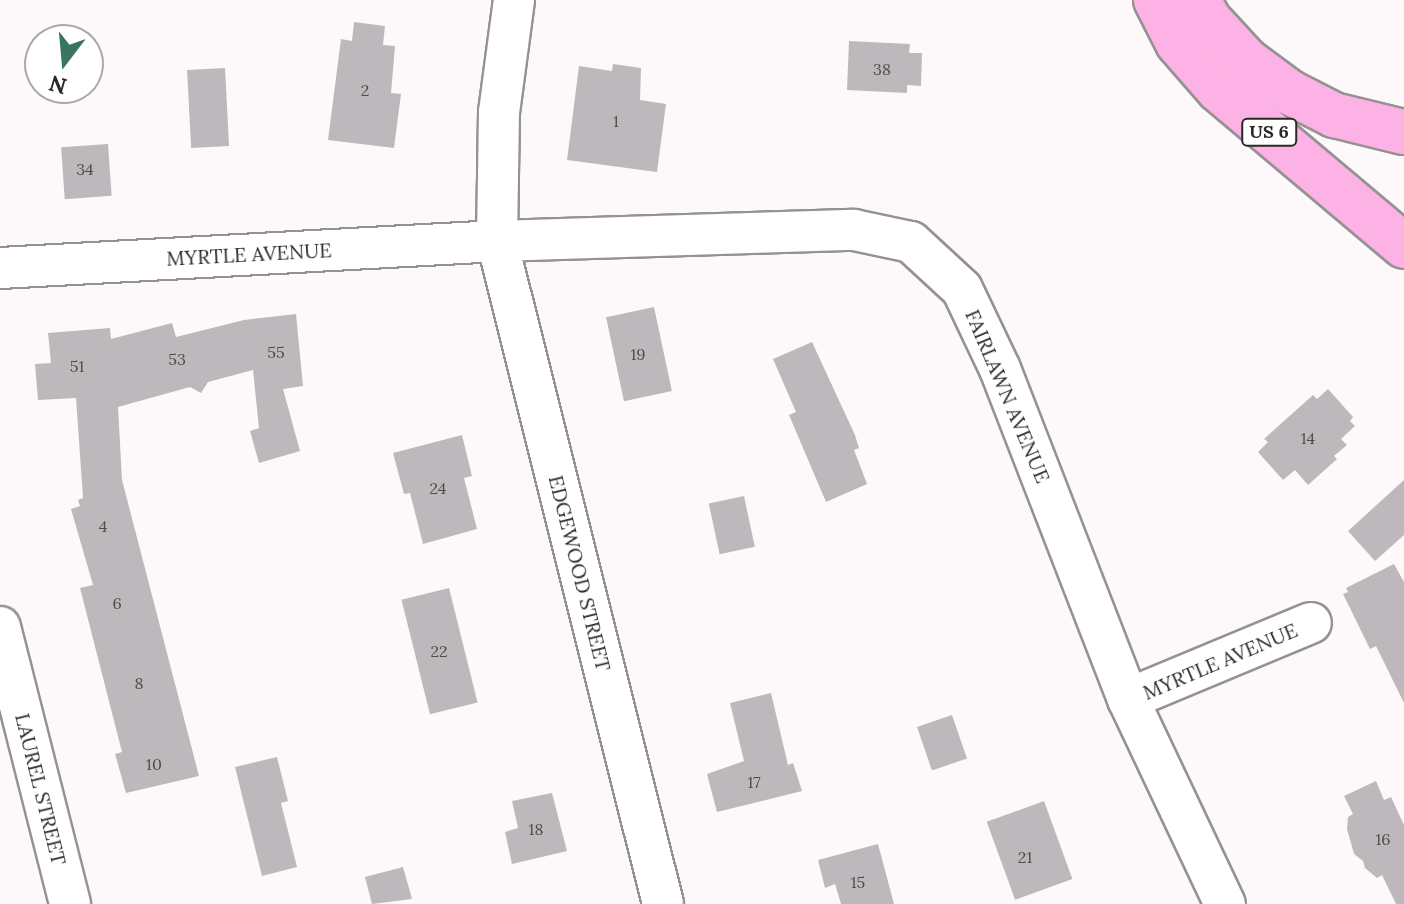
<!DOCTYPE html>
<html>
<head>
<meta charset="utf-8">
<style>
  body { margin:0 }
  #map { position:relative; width:1404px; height:904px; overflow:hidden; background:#fdf9fb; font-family:Lora,serif }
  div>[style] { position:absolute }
  .building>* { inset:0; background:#bdb8bb; transform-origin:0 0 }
  .roads { filter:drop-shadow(2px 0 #969294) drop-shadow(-2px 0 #969294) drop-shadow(0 2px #969294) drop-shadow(0 -2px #969294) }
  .minor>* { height:40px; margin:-20px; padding:0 20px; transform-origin:20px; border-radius:20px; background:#fff }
  .motorway>* { height:44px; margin:-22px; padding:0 22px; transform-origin:22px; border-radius:22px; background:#fcb2e4 }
  span { translate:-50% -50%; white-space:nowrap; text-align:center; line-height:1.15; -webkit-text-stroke:6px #fff; paint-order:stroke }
  .number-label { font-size:16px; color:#4f4c4e }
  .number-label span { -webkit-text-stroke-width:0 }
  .shield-label span { padding:2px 6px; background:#fff; border:2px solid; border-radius:6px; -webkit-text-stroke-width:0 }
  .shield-label { font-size:18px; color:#2a2829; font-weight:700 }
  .street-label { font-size:20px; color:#2a2829 }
  .north { position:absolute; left:24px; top:24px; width:80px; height:80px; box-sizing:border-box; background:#fff; border:2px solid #aaa9a9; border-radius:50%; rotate:196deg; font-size:22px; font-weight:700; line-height:32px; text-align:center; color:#2a2829 }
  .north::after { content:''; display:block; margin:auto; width:28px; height:36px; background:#39755f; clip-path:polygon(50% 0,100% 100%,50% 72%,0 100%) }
</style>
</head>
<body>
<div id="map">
  <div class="building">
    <i style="clip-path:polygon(354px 22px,385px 26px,383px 45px,395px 46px,391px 93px,401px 94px,394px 148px,328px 140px,341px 39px,352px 41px)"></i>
    <i style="clip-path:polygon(849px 41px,910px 44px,909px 53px,922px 53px,921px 86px,907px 85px,907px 93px,847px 90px)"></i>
    <i style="clip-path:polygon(613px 64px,641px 68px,640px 100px,666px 104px,657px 172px,567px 160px,579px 66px,612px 71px)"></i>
    <i style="left:225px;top:68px;width:78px;height:38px;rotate:87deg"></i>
    <i style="left:108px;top:144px;width:52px;height:47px;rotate:86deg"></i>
    <i style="left:654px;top:307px;width:86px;height:49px;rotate:78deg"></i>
    <i style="clip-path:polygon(296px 314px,303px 386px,283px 389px,300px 451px,259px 463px,250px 431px,259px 428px,253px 370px,208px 382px,201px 393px,190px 387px,118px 407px,122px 480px,199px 776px,126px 793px,115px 754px,122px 752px,80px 588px,93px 585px,71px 509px,80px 506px,78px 500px,83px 498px,76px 398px,38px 400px,35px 364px,51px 363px,48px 333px,110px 328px,111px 339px,172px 323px,176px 337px,244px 320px)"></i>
    <i style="clip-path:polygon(812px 342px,855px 435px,859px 448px,854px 450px,867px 484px,826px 502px,789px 415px,796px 412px,773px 359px)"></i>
    <i style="clip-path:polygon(1328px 389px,1353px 417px,1350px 421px,1355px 426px,1341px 439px,1347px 445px,1334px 456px,1337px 459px,1308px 485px,1295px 470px,1283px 480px,1258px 452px,1268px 442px,1264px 439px,1313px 395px,1317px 399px)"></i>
    <i style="clip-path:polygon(462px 435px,472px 476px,464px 478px,477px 529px,423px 544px,410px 493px,404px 494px,393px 453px)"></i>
    <i style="clip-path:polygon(1404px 480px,1404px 535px,1375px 561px,1348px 531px)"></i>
    <i style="left:744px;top:496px;width:52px;height:36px;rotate:78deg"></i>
    <i style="clip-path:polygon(1394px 564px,1404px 582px,1404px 703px,1376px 646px,1370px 649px,1343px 594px,1348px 592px,1346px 588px)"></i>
    <i style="left:449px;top:588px;width:118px;height:49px;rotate:76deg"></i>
    <i style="clip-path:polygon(771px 693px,788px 765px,793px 763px,802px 791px,717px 812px,707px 774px,744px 761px,730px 703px)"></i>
    <i style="left:952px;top:715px;width:46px;height:37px;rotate:71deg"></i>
    <i style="clip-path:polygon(277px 757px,288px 801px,281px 803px,297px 867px,262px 876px,235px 767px)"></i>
    <i style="clip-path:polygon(1376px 781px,1384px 800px,1391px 797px,1404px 825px,1404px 904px,1396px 904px,1382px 875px,1377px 878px,1365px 868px,1363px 861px,1354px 854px,1347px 829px,1348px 817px,1353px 814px,1344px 796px)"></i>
    <i style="clip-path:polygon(552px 793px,567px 851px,512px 864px,505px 832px,518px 828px,512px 801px)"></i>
    <i style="left:1044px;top:801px;width:83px;height:61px;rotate:70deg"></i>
    <i style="clip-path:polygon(878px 844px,894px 904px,841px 904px,835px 884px,825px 888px,818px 860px)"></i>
    <i style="clip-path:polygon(403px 867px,412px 899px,372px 904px,365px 877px)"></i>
  </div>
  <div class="roads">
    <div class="minor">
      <i style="left:514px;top:0;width:113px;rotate:97.6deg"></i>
      <i style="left:499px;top:112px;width:129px;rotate:90.9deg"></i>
      <i style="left:497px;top:241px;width:683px;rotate:75.94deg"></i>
      <i style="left:0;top:268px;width:498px;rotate:-3.1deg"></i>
      <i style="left:497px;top:241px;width:357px;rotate:-1.8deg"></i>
      <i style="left:854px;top:230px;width:58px;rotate:11.9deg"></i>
      <i style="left:911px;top:242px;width:69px;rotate:42.7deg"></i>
      <i style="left:962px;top:289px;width:89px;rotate:64.6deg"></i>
      <i style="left:1000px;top:369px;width:354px;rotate:68.8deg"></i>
      <i style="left:1128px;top:699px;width:227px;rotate:64.7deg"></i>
      <i style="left:0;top:627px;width:286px;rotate:75.8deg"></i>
      <i style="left:1128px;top:699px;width:198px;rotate:-22.6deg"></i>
    </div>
    <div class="motorway">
      <i style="left:1156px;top:0;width:48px;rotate:62.9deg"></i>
      <i style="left:1178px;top:43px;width:62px;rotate:48.9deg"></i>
      <i style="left:1219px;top:90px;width:242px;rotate:40.1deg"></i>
      <i style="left:1198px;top:0;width:23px;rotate:61deg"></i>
      <i style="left:1209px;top:20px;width:56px;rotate:47.2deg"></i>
      <i style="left:1247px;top:61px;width:52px;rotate:36.4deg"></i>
      <i style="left:1289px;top:92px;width:51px;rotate:27.1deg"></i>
      <i style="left:1334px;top:115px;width:72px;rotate:13.7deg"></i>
    </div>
  </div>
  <div class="number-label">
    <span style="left:882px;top:69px">38</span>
    <span style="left:365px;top:90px">2</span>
    <span style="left:616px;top:121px">1</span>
    <span style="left:85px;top:169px">34</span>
    <span style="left:276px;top:352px">55</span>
    <span style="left:638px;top:354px">19</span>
    <span style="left:177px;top:359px">53</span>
    <span style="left:77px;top:366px">51</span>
    <span style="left:1308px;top:438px">14</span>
    <span style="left:438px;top:488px">24</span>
    <span style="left:103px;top:526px">4</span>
    <span style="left:117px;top:603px">6</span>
    <span style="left:439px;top:651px">22</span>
    <span style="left:139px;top:683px">8</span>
    <span style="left:154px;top:764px">10</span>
    <span style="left:754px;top:782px">17</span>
    <span style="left:536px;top:829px">18</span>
    <span style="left:1383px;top:839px">16</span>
    <span style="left:1025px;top:857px">21</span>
    <span style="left:858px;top:882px">15</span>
  </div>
  <div class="shield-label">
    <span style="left:1269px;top:132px">US 6</span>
  </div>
  <div class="street-label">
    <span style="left:249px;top:254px;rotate:-3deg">MYRTLE AVENUE</span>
    <span style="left:1008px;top:396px;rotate:67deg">FAIRLAWN AVENUE</span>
    <span style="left:580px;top:573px;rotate:76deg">EDGEWOOD STREET</span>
    <span style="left:1220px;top:661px;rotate:-23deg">MYRTLE AVENUE</span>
    <span style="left:41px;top:789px;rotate:76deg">LAUREL STREET</span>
  </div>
  <div class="north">N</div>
</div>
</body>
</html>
